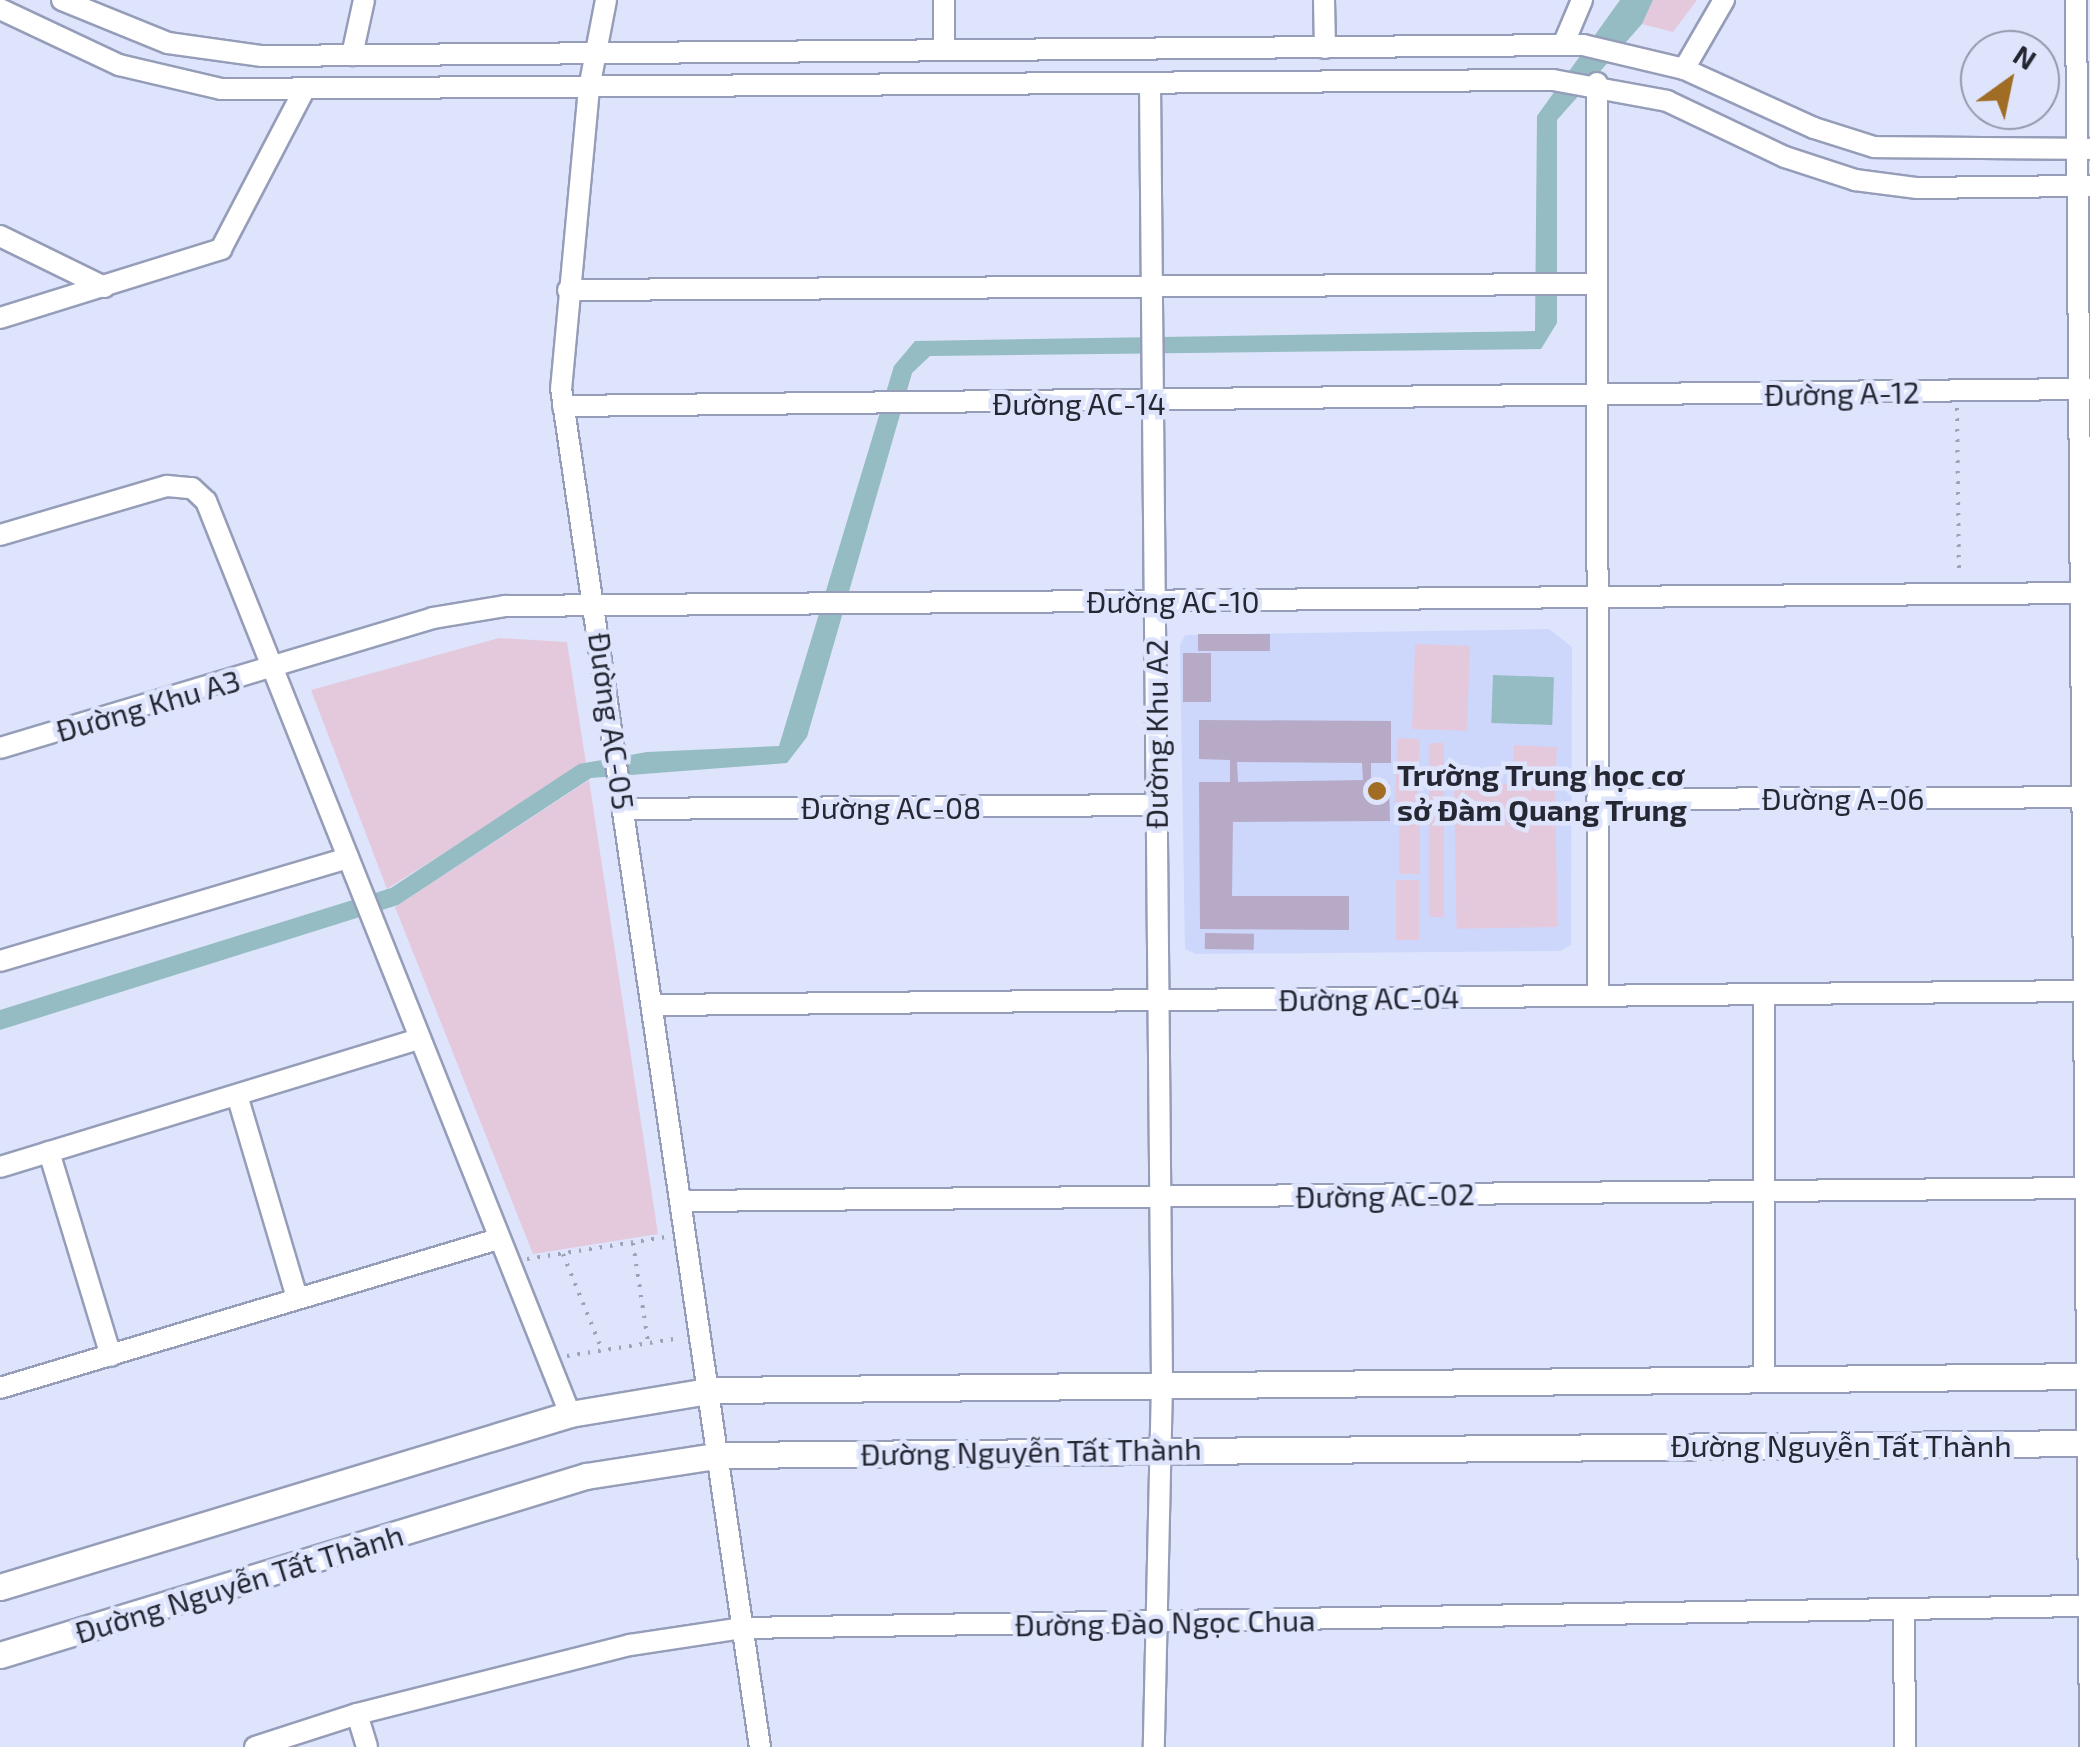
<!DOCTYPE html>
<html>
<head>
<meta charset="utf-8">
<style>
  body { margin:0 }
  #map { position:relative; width:2090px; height:1747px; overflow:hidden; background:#dde4fc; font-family:"Exo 2",sans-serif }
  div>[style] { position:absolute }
  .built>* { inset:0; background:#ccd7fb }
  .green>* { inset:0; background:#e4c9dd; transform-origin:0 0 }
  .water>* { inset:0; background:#95bcc3; transform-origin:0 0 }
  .building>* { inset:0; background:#b6aac7; transform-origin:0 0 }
  .path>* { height:4px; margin-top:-2px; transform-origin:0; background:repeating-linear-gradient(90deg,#9da3b7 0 2.5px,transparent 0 10.5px) }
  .roads { filter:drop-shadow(2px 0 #959db8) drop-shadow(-2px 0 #959db8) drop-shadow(0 2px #959db8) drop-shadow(0 -2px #959db8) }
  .minor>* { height:20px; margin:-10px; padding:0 10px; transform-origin:10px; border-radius:10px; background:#fff }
  .major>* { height:25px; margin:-12.5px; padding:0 12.5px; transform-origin:12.5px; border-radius:12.5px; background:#fff }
  .dots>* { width:28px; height:28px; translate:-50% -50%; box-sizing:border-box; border:5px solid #dde4fc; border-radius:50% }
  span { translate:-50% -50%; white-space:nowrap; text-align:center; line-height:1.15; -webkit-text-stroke:9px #dde4fc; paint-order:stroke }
  .street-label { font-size:30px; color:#252833 }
  .poi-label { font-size:30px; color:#252833; font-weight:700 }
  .left { translate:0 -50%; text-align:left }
  .north { position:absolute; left:1960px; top:30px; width:100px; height:100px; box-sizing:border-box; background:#dde4fc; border:2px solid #9399ac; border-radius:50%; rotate:33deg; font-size:28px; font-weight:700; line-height:40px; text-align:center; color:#252833 }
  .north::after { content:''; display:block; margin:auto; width:35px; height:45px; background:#a16d25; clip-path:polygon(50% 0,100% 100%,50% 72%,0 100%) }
</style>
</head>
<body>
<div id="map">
  <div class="built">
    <i style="clip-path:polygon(1549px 629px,1572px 647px,1571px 945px,1560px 951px,1196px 954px,1185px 949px,1180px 646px,1185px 635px)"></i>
  </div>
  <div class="green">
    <i style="clip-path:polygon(1653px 0,1697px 0,1673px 32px,1642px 24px)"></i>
    <i style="clip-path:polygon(499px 638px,567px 642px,586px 763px,387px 889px,311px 690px)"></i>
    <i style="left:1415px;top:644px;width:55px;height:85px;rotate:2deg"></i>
    <i style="left:1398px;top:738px;width:22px;height:64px;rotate:3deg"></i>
    <i style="left:1429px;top:743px;width:15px;height:174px"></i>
    <i style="left:1514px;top:745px;width:43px;height:24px;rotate:3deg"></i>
    <i style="clip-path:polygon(589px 780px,658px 1234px,533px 1254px,395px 907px)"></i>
    <i style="left:1555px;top:783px;width:144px;height:101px;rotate:89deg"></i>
    <i style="left:1399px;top:807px;width:21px;height:67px"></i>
    <i style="left:1396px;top:880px;width:23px;height:60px"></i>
  </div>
  <div class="water">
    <i style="clip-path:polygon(1620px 0,1653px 0,1642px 24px,1557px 120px,1557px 323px,1541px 349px,930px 356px,912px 373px,807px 737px,787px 763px,591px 778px,398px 905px,0 1030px,0 1010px,391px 888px,579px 764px,647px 752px,779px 746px,894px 366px,915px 341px,1535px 331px,1537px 116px)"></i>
    <i style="left:1493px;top:675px;width:61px;height:48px;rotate:2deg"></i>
  </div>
  <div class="building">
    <i style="left:1198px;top:634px;width:72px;height:17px"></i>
    <i style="left:1183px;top:653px;width:28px;height:49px"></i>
    <i style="clip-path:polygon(evenodd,1199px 720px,1391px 721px,1391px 763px,1371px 763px,1371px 782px,1389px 782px,1390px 821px,1233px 822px,1232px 896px,1349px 896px,1349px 930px,1200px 929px,1199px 782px,1230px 782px,1230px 760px,1199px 759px,1199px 720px,1237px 762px,1362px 763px,1363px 780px,1238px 782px,1237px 762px)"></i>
    <i style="left:1205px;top:933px;width:49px;height:16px;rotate:1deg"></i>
  </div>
  <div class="path">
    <i style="left:1957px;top:408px;width:165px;rotate:89.3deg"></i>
    <i style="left:633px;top:1243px;width:100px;rotate:81.4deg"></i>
    <i style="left:563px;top:1254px;width:104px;rotate:67.9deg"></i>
    <i style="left:527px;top:1259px;width:141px;rotate:-9deg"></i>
    <i style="left:567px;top:1356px;width:115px;rotate:-9deg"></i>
  </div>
  <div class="roads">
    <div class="minor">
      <i style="left:62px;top:0;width:114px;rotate:22.1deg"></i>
      <i style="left:168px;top:43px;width:95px;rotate:7.9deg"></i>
      <i style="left:262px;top:56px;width:1321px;rotate:-0.48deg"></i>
      <i style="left:1583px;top:45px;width:104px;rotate:13.4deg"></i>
      <i style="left:1684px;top:69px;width:143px;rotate:24.4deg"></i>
      <i style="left:1814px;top:128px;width:63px;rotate:17.6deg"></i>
      <i style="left:1874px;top:147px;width:216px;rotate:0.5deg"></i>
      <i style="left:606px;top:0;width:90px;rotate:100.9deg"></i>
      <i style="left:589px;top:88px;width:301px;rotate:95.3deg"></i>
      <i style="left:561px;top:388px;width:1373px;rotate:81.67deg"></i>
      <i style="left:944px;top:0;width:50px;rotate:90deg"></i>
      <i style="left:1324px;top:0;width:48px;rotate:88.8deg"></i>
      <i style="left:2076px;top:0;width:1747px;rotate:89.54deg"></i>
      <i style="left:0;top:9px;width:132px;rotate:25.2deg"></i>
      <i style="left:119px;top:65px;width:105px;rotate:13.2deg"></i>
      <i style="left:221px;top:89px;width:1332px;rotate:-0.39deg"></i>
      <i style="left:1553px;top:80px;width:116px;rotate:10.4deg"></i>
      <i style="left:1667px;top:101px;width:131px;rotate:25.4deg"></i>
      <i style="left:1785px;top:157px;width:74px;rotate:18.2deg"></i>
      <i style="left:1855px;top:180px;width:63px;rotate:7.4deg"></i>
      <i style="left:1917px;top:188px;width:173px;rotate:-0.7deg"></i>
      <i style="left:1563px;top:45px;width:49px;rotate:-67.1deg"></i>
      <i style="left:352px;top:55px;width:56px;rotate:-77.7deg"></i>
      <i style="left:1684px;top:69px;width:80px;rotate:-59.9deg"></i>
      <i style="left:1597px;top:83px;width:913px;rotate:89.94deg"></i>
      <i style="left:1150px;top:84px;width:1300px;rotate:89.47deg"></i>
      <i style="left:1162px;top:1384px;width:363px;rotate:91.3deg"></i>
      <i style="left:0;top:236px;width:116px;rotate:26.1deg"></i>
      <i style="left:568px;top:290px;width:1026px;rotate:-0.34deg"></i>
      <i style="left:0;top:318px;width:232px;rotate:-17.3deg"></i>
      <i style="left:221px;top:249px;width:179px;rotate:-62.4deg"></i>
      <i style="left:563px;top:406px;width:1527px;rotate:-0.64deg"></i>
      <i style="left:0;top:535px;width:174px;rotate:-16.4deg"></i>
      <i style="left:167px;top:486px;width:25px;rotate:5deg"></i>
      <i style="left:192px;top:488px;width:19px;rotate:43deg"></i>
      <i style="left:206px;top:501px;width:983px;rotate:68.26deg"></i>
      <i style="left:0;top:748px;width:452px;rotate:-16.7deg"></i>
      <i style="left:433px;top:618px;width:73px;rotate:-9.5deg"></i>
      <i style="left:505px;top:606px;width:1585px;rotate:-0.47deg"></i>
      <i style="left:1597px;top:799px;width:493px;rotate:-0.2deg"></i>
      <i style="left:625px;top:809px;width:532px;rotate:-0.43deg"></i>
      <i style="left:0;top:961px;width:363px;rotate:-16.5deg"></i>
      <i style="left:1764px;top:994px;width:386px;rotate:90deg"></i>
      <i style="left:655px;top:1005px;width:1435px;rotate:-0.56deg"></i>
      <i style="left:237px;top:1095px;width:211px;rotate:73.5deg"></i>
      <i style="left:49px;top:1152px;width:213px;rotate:73.1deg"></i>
      <i style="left:0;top:1167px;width:438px;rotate:-17deg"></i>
      <i style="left:684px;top:1201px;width:1406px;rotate:-0.53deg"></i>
      <i style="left:0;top:1388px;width:520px;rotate:-16.66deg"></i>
      <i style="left:1904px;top:1609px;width:138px;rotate:89.6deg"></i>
      <i style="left:357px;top:1714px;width:34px;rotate:73deg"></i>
      <i style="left:255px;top:1747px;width:107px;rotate:-17.9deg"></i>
      <i style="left:357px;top:1714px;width:282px;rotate:-14.2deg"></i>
      <i style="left:630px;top:1645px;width:113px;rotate:-8.6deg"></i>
      <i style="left:742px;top:1628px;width:1348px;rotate:-0.94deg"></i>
    </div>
    <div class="major">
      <i style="left:0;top:1587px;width:596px;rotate:-16.88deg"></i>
      <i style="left:570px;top:1414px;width:145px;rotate:-9.5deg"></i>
      <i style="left:713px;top:1390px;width:1377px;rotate:-0.58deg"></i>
      <i style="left:0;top:1655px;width:613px;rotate:-16.99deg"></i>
      <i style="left:586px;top:1476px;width:138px;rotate:-8.8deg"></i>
      <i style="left:722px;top:1455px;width:1368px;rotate:-0.5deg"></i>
    </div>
  </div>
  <div class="dots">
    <i style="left:1377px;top:791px;background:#a16d25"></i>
  </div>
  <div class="street-label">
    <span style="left:1842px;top:393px;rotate:-1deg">Đường A-12</span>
    <span style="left:1079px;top:403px">Đường AC-14</span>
    <span style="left:1173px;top:601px">Đường AC-10</span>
    <span style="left:148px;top:705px;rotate:-16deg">Đường Khu A3</span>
    <span style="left:612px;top:721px;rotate:82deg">Đường AC-05</span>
    <span style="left:1156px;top:734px;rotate:-90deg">Đường Khu A2</span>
    <span style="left:1843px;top:798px">Đường A-06</span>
    <span style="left:891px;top:807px">Đường AC-08</span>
    <span style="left:1369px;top:998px;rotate:-1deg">Đường AC-04</span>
    <span style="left:1385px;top:1195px;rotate:-1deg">Đường AC-02</span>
    <span style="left:1841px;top:1445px">Đường Nguyễn Tất Thành</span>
    <span style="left:1031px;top:1451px;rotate:-1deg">Đường Nguyễn Tất Thành</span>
    <span style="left:239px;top:1583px;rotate:-17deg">Đường Nguyễn Tất Thành</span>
    <span style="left:1165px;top:1622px;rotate:-1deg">Đường Đào Ngọc Chua</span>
  </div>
  <div class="poi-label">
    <span class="left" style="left:1397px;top:791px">Trường Trung học cơ<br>sở Đàm Quang Trung</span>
  </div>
  <div class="north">N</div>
</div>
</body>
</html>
